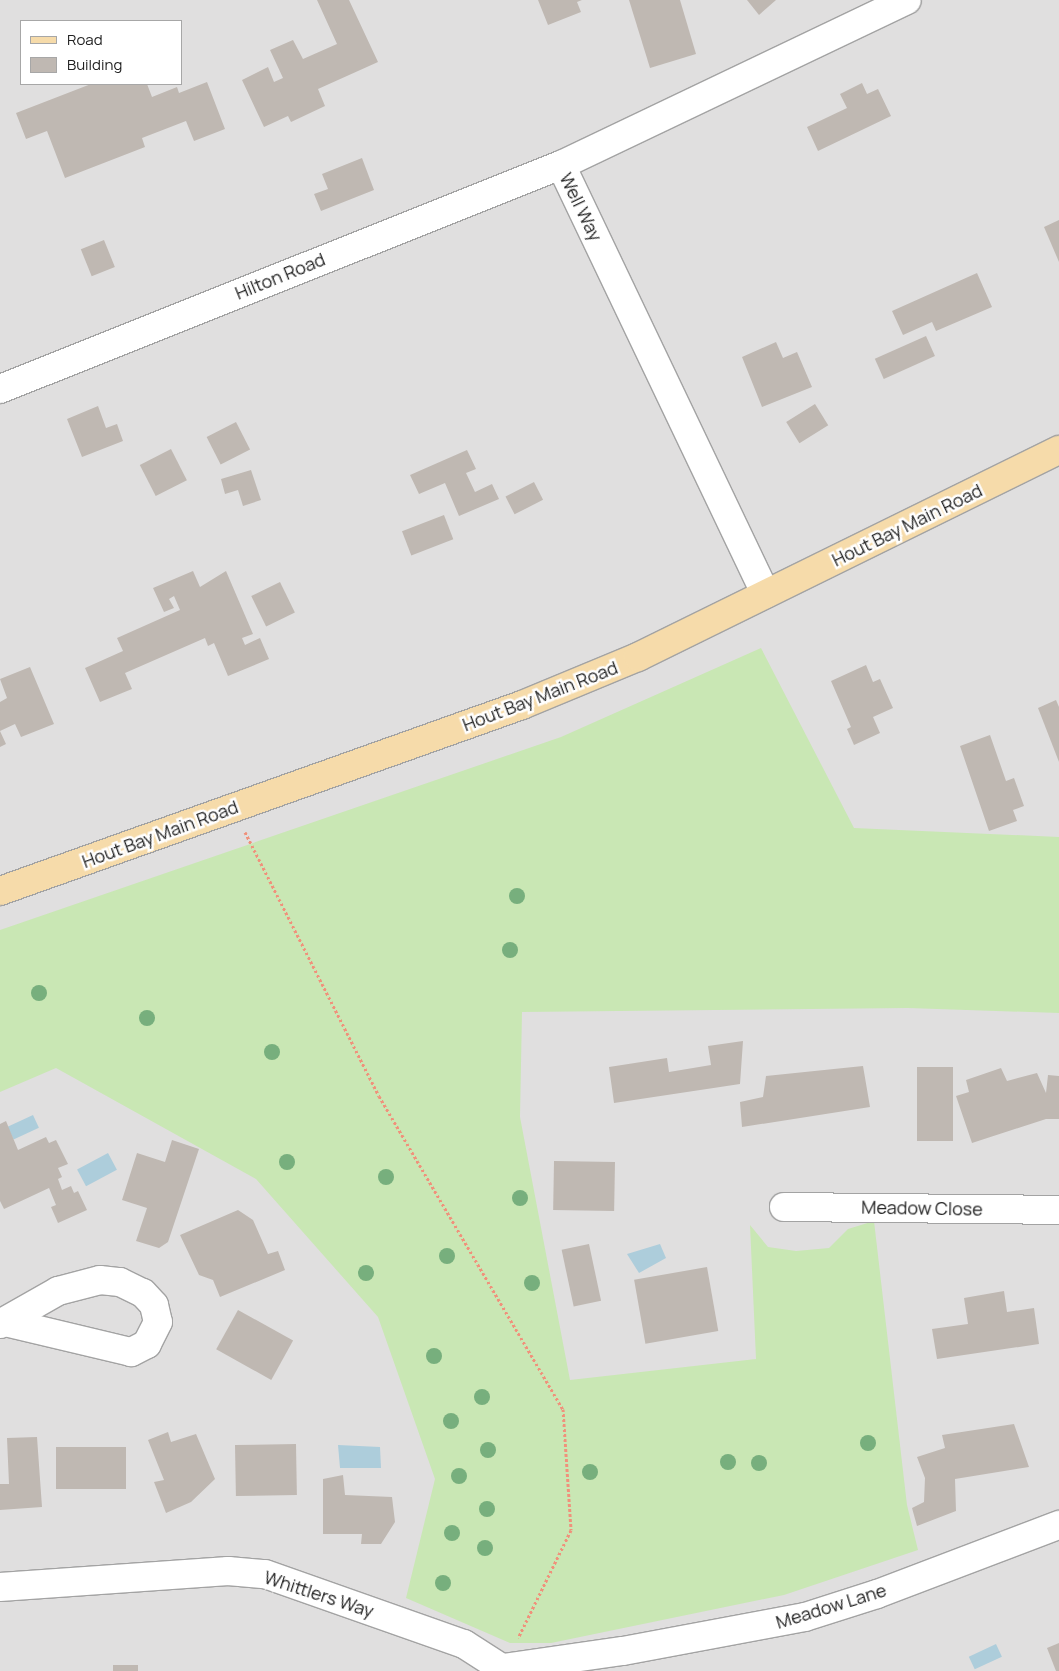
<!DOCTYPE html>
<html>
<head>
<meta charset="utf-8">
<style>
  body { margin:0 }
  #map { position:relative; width:1059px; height:1671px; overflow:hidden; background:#f1efe9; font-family:Manrope,sans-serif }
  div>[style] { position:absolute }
  .residential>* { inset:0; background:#e0dfdf }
  .grass>* { inset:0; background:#c9e7b4 }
  .water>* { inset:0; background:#adcddb; transform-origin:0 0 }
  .building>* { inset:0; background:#bfb8b2; transform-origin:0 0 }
  .path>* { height:3px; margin-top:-1.5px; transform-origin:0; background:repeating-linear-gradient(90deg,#f0917b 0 2.5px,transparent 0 5px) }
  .roads { filter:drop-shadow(1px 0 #a3a3a3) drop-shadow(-1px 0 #a3a3a3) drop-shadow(0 1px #a3a3a3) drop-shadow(0 -1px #a3a3a3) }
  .minor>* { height:28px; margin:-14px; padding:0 14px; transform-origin:14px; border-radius:14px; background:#fff }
  .primary>* { height:28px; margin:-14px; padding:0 14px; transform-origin:14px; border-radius:14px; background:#f6dbaa }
  .trees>* { width:16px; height:16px; margin:-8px; border-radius:50%; background:#77af7d }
  span { translate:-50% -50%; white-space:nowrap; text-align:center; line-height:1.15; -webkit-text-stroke:5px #fff; paint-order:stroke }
  .street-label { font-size:18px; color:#222 }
  .legend { position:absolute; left:20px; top:20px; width:162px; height:65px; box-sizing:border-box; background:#fff; border:1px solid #a7a7a7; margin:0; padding:6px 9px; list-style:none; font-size:15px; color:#222 }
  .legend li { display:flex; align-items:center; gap:10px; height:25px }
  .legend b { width:25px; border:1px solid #a7a7a7 }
</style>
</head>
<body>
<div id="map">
  <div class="residential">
    <i style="clip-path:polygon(evenodd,0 0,1059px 0,1059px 1671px,0 1671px,0 0,21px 21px,181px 21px,181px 84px,21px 84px,21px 21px)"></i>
  </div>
  <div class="grass">
    <i style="clip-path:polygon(761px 648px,854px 828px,1059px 837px,1059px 1013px,908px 1008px,522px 1012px,520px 1117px,570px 1380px,756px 1359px,750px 1225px,768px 1247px,796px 1251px,829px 1248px,848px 1229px,874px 1221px,907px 1505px,918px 1550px,784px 1595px,551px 1643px,510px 1643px,406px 1598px,435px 1479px,378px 1317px,256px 1179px,56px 1068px,0 1092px,0 930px,561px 737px)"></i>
  </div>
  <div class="water">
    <i style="left:33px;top:1115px;width:14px;height:28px;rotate:65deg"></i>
    <i style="left:108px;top:1153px;width:19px;height:35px;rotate:62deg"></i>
    <i style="clip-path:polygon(660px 1244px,666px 1258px,639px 1273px,627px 1254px)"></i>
    <i style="clip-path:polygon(338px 1445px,380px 1447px,381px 1468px,340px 1468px)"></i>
    <i style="left:996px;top:1644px;width:14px;height:30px;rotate:65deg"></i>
  </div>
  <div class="building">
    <i style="clip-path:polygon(317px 0,349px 0,378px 62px,318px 89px,325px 106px,291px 122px,288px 116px,264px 127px,242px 80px,268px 67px,274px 82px,283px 78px,270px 50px,293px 40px,303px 59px,337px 44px)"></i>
    <i style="clip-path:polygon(538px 0,582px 0,577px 2px,581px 12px,548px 25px)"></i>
    <i style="clip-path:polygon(629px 0,680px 0,696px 54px,650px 68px)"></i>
    <i style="clip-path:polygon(747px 0,776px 0,759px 15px)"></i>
    <i style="clip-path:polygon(207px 82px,225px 129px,194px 141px,186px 121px,142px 138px,145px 147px,65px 178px,47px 131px,26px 139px,16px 113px,91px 84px,147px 84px,152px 97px,177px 87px,179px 93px)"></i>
    <i style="clip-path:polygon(862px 83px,867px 94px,878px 89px,891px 116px,818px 151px,807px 127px,847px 108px,840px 94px)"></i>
    <i style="clip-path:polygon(362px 158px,374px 190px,321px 211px,314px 194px,328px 189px,322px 174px)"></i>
    <i style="clip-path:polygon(1059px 220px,1059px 262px,1044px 227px)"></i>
    <i style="left:104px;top:240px;width:29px;height:25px;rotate:68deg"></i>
    <i style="clip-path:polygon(977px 273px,992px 307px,936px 331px,932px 322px,903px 335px,892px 311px)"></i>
    <i style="left:926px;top:336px;width:22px;height:56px;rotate:66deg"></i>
    <i style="clip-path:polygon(776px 342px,783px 358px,797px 352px,812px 387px,762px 407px,742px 357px)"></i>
    <i style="left:815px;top:404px;width:25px;height:34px;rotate:58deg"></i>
    <i style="clip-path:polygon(98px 406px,106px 428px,117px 424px,123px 441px,82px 457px,67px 419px)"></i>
    <i style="left:236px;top:422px;width:31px;height:33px;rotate:63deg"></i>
    <i style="left:171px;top:449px;width:35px;height:35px;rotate:63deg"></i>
    <i style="clip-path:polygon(467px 450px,476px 469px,466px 473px,475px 492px,492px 484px,499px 499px,459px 516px,445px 483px,419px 494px,410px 475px)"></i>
    <i style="clip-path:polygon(251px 470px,261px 500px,243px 506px,238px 490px,225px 494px,221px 479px)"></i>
    <i style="left:534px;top:482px;width:20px;height:32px;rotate:63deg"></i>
    <i style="left:444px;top:515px;width:26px;height:45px;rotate:69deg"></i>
    <i style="clip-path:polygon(193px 571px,200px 587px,226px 571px,253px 634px,242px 638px,245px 645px,260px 638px,269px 659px,228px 676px,214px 643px,208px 646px,205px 638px,125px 673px,132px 689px,100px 702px,85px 668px,123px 651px,117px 638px,180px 610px,174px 596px,169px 599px,174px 608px,164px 612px,153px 588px)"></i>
    <i style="left:280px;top:582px;width:34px;height:32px;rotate:64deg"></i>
    <i style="clip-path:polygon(866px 665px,873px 682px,880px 679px,893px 708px,873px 717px,880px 733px,854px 745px,847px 729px,851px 727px,831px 681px)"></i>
    <i style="clip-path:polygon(30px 667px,54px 724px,21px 737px,15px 724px,0 731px,6px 744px,0 747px,0 702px,7px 698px,0 679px)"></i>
    <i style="clip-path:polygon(1056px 700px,1059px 707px,1059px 762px,1038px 708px)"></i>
    <i style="clip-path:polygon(990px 735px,1006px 781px,1014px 778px,1024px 806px,1013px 810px,1017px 821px,989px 831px,960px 746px)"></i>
    <i style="clip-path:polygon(743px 1041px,740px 1084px,614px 1103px,609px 1067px,667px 1058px,669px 1072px,711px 1065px,708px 1046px)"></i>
    <i style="clip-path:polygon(863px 1066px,870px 1107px,742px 1127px,740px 1102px,763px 1097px,766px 1076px)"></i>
    <i style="left:917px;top:1067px;width:36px;height:74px"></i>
    <i style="clip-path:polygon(1001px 1068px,1007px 1081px,1037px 1073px,1046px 1093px,1048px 1075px,1059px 1076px,1059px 1119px,1046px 1119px,972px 1143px,956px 1096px,969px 1092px,966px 1080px)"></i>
    <i style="clip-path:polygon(6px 1121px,18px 1150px,46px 1137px,49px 1143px,56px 1140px,68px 1164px,58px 1168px,62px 1177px,58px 1179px,62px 1190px,71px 1186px,74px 1193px,78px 1191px,87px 1210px,58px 1223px,51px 1207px,56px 1205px,49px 1188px,4px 1209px,0 1201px,0 1124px)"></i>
    <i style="clip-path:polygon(172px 1140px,199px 1149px,168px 1242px,159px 1248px,136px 1241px,147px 1208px,122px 1200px,137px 1153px,165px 1162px)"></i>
    <i style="left:554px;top:1161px;width:61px;height:49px;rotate:1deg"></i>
    <i style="clip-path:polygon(238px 1210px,253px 1220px,268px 1254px,278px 1251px,285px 1270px,220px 1297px,213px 1280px,199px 1275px,180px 1235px)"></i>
    <i style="left:589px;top:1244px;width:58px;height:28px;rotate:78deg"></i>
    <i style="left:707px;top:1267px;width:65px;height:74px;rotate:80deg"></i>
    <i style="clip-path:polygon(1004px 1291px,1007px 1312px,1034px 1308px,1039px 1344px,937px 1359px,932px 1329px,968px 1324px,964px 1298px)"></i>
    <i style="left:238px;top:1310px;width:63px;height:45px;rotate:29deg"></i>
    <i style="clip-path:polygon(1014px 1424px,1029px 1467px,955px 1479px,956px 1511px,917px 1526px,912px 1508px,924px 1502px,925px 1478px,917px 1457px,945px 1448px,942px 1435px)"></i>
    <i style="clip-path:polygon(168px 1432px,171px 1442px,196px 1434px,215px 1479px,191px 1502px,166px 1513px,154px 1482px,164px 1480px,148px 1440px)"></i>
    <i style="clip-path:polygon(37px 1437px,42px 1507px,0 1510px,0 1484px,9px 1484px,7px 1438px)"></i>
    <i style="left:296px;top:1444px;width:51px;height:61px;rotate:89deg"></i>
    <i style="left:56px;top:1447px;width:70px;height:42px"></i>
    <i style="clip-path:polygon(343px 1475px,345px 1495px,392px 1497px,395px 1522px,381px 1544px,361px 1544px,362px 1534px,323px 1534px,323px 1479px)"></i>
    <i style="clip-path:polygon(1059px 1643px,1059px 1671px,1056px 1671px,1047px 1648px)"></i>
    <i style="left:113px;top:1665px;width:25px;height:6px"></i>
  </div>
  <div class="path">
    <i style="left:245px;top:832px;width:296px;rotate:63.1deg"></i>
    <i style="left:379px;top:1096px;width:363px;rotate:59.6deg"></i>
    <i style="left:563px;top:1409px;width:121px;rotate:86.2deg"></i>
    <i style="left:571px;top:1530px;width:120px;rotate:116.1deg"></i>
  </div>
  <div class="roads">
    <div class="minor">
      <i style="left:561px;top:165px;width:475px;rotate:64.5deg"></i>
      <i style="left:0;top:389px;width:604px;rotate:-21.77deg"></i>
      <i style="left:561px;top:165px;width:383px;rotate:-25.5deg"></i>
      <i style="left:784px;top:1207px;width:275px;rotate:0.6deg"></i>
      <i style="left:0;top:1324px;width:67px;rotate:-29.6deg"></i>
      <i style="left:58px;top:1291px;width:43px;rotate:-14.7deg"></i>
      <i style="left:100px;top:1280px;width:20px;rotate:6deg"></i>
      <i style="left:120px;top:1282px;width:25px;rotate:26deg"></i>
      <i style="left:143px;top:1293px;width:16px;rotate:47deg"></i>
      <i style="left:154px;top:1305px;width:17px;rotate:77deg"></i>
      <i style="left:158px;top:1322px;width:25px;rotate:117deg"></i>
      <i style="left:147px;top:1344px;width:18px;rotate:153deg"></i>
      <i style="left:131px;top:1352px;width:130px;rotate:-166.6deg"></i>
      <i style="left:0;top:1587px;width:229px;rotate:-4deg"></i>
      <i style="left:228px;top:1571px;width:37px;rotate:5deg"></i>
      <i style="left:265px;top:1574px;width:211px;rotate:19.4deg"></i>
      <i style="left:464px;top:1644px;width:50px;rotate:32.7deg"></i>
      <i style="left:503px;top:1668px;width:121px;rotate:-8.1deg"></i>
      <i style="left:623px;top:1651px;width:185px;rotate:-10.6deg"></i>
      <i style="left:805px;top:1617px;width:76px;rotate:-17.7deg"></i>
      <i style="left:877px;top:1594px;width:195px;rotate:-20.8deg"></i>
    </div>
    <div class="primary">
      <i style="left:0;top:891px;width:554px;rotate:-19.61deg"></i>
      <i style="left:522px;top:705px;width:126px;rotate:-22.5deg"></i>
      <i style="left:638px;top:657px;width:469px;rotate:-26.2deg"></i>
    </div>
  </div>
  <div class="trees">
    <i style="left:517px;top:896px"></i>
    <i style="left:510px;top:950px"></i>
    <i style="left:39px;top:993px"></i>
    <i style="left:147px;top:1018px"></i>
    <i style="left:272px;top:1052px"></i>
    <i style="left:287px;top:1162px"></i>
    <i style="left:386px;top:1177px"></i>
    <i style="left:520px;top:1198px"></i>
    <i style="left:447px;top:1256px"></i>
    <i style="left:366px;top:1273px"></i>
    <i style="left:532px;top:1283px"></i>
    <i style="left:434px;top:1356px"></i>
    <i style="left:482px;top:1397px"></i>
    <i style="left:451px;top:1421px"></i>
    <i style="left:868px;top:1443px"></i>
    <i style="left:488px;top:1450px"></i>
    <i style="left:728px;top:1462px"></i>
    <i style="left:759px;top:1463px"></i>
    <i style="left:590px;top:1472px"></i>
    <i style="left:459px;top:1476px"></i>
    <i style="left:487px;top:1509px"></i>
    <i style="left:452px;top:1533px"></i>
    <i style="left:485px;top:1548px"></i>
    <i style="left:443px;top:1583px"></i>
  </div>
  <div class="street-label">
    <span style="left:581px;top:207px;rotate:64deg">Well Way</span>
    <span style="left:280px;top:276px;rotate:-22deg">Hilton Road</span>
    <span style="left:907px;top:525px;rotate:-26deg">Hout Bay Main Road</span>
    <span style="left:540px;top:696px;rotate:-21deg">Hout Bay Main Road</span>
    <span style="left:160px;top:834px;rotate:-20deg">Hout Bay Main Road</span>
    <span style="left:922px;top:1208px;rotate:1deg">Meadow Close</span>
    <span style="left:319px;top:1594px;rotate:18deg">Whittlers Way</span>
    <span style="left:831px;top:1606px;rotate:-17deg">Meadow Lane</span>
  </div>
  <ul class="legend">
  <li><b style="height:6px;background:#f6dbaa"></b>Road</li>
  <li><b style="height:14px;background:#bfb8b2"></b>Building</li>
  </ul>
</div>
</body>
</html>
